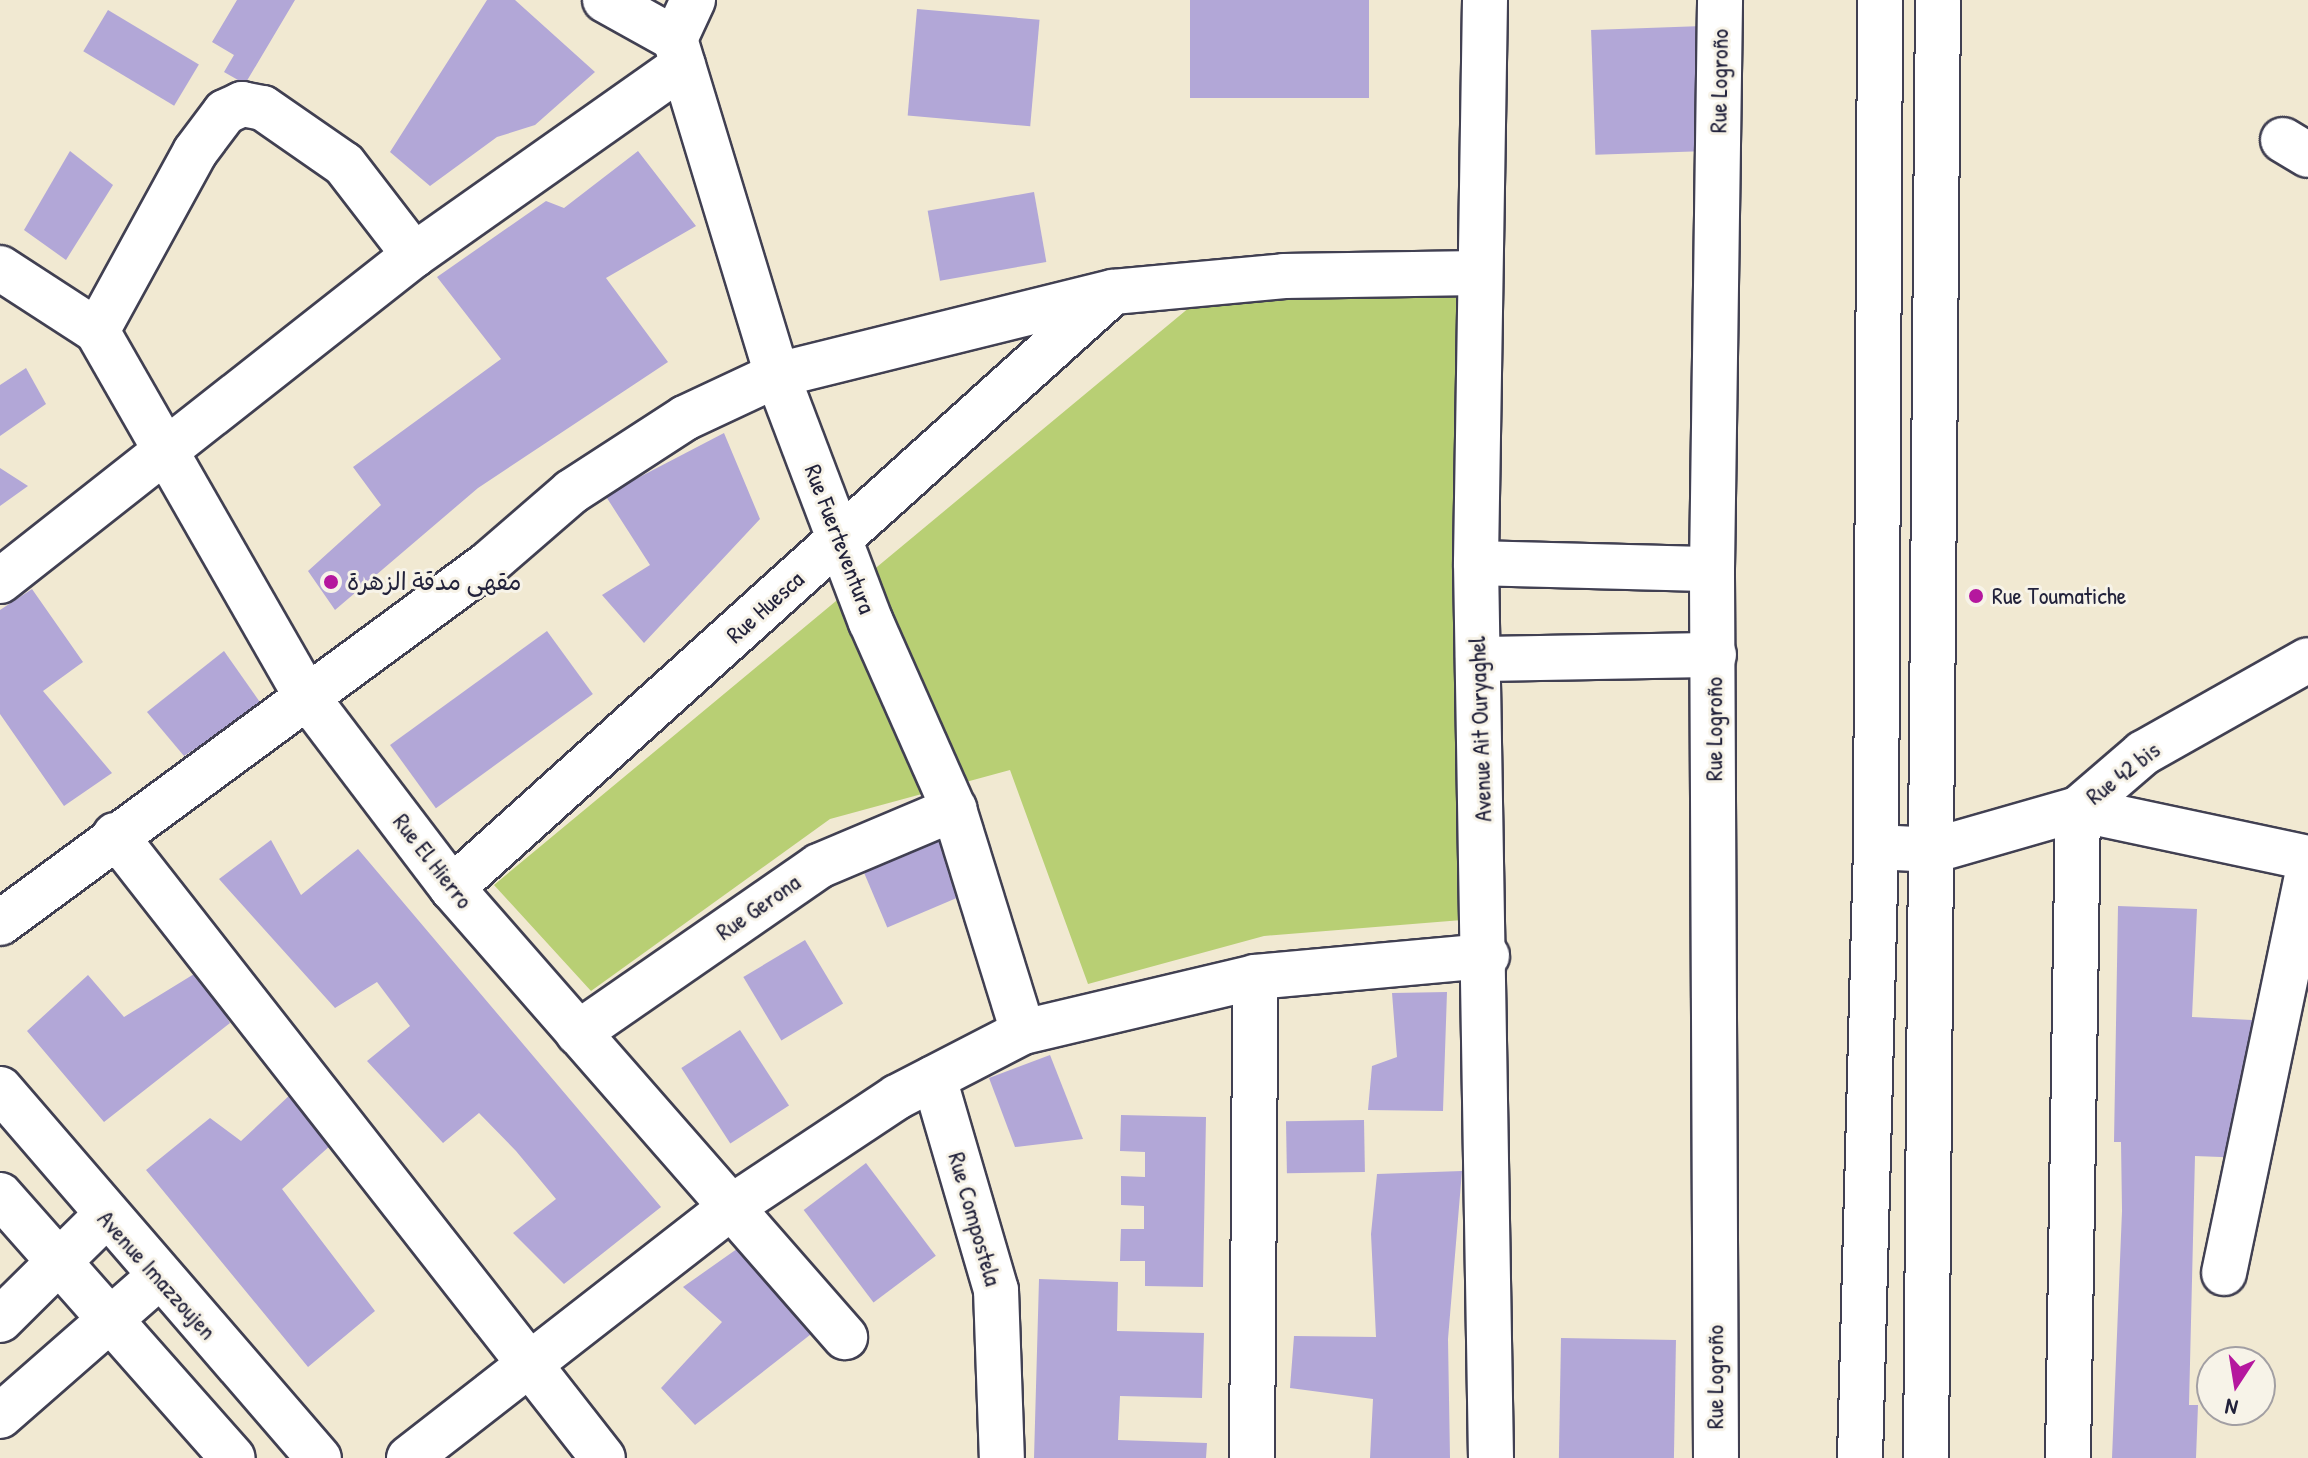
<!DOCTYPE html>
<html>
<head>
<meta charset="utf-8">
<style>
  body { margin:0 }
  #map { position:relative; width:2308px; height:1458px; overflow:hidden; background:#f1e9d2; font-family:"Patrick Hand","Playpen Sans Arabic",sans-serif }
  div>[style] { position:absolute }
  .green>* { inset:0; background:#b8cf74 }
  .building>* { inset:0; background:#b2a7d7; transform-origin:0 0 }
  .roads { filter:drop-shadow(2px 0 #414052) drop-shadow(-2px 0 #414052) drop-shadow(0 2px #414052) drop-shadow(0 -2px #414052) }
  .minor>* { height:44px; margin:-22px; padding:0 22px; transform-origin:22px; border-radius:22px; background:#fff }
  .major>* { height:44px; margin:-22px; padding:0 22px; transform-origin:22px; border-radius:22px; background:#fff }
  .dots>* { width:22px; height:22px; translate:-50% -50%; box-sizing:border-box; border:4px solid #f7f3e8; border-radius:50% }
  span { translate:-50% -50%; white-space:nowrap; text-align:center; line-height:1.15; -webkit-text-stroke:6px #f7f3e8; paint-order:stroke }
  .street-label { font-size:24px; color:#22223b }
  .poi-label { font-size:24px; color:#22223b }
  .left { translate:0 -50%; text-align:left }
  .north { position:absolute; left:2196px; top:1346px; width:80px; height:80px; box-sizing:border-box; background:#f7f3e8; border:2px solid #a29fa3; border-radius:50%; rotate:192deg; font-size:22px; font-weight:700; line-height:32px; text-align:center; color:#22223b }
  .north::after { content:''; display:block; margin:auto; width:28px; height:36px; background:#b5179e; clip-path:polygon(50% 0,100% 100%,50% 72%,0 100%) }
</style>
</head>
<body>
<div id="map">
  <div class="green">
    <i style="clip-path:polygon(1487px 278px,1487px 918px,1264px 936px,1088px 984px,1010px 770px,830px 819px,591px 991px,494px 885px,1202px 297px)"></i>
  </div>
  <div class="building">
    <i style="clip-path:polygon(237px 0,295px 0,245px 84px,224px 72px,234px 55px,212px 42px)"></i>
    <i style="clip-path:polygon(487px 0,515px 0,595px 72px,535px 125px,497px 137px,430px 186px,390px 152px)"></i>
    <i style="left:1190px;top:0;width:179px;height:98px"></i>
    <i style="left:917px;top:9px;width:123px;height:107px;rotate:5deg"></i>
    <i style="left:108px;top:10px;width:106px;height:48px;rotate:31deg"></i>
    <i style="left:1703px;top:26px;width:125px;height:112px;rotate:88deg"></i>
    <i style="clip-path:polygon(70px 151px,113px 185px,66px 260px,24px 230px)"></i>
    <i style="clip-path:polygon(638px 151px,696px 226px,606px 278px,668px 362px,478px 488px,335px 610px,308px 571px,381px 505px,353px 467px,501px 359px,437px 277px,546px 201px,564px 208px)"></i>
    <i style="left:1034px;top:192px;width:71px;height:108px;rotate:80deg"></i>
    <i style="clip-path:polygon(26px 368px,46px 404px,0 436px,0 385px)"></i>
    <i style="clip-path:polygon(724px 433px,760px 519px,644px 643px,602px 595px,650px 565px,605px 495px)"></i>
    <i style="clip-path:polygon(0 468px,28px 486px,0 506px)"></i>
    <i style="clip-path:polygon(32px 589px,83px 662px,43px 691px,112px 773px,64px 806px,0 714px,0 610px)"></i>
    <i style="left:547px;top:631px;width:78px;height:194px;rotate:54deg"></i>
    <i style="clip-path:polygon(224px 651px,262px 705px,184px 756px,147px 712px)"></i>
    <i style="left:942px;top:826px;width:72px;height:90px;rotate:67deg"></i>
    <i style="clip-path:polygon(271px 840px,301px 895px,358px 849px,661px 1207px,564px 1284px,513px 1233px,556px 1199px,516px 1151px,479px 1113px,443px 1143px,367px 1061px,410px 1026px,377px 982px,335px 1008px,219px 879px)"></i>
    <i style="clip-path:polygon(2118px 906px,2197px 909px,2192px 1017px,2252px 1020px,2246px 1158px,2195px 1156px,2189px 1405px,2198px 1405px,2196px 1458px,2112px 1458px,2122px 1211px,2121px 1142px,2114px 1142px)"></i>
    <i style="left:805px;top:940px;width:74px;height:72px;rotate:59deg"></i>
    <i style="clip-path:polygon(199px 971px,230px 1023px,104px 1122px,27px 1031px,88px 975px,124px 1017px)"></i>
    <i style="clip-path:polygon(1447px 992px,1443px 1111px,1368px 1110px,1372px 1066px,1397px 1057px,1392px 993px)"></i>
    <i style="left:740px;top:1030px;width:90px;height:70px;rotate:57deg"></i>
    <i style="clip-path:polygon(1050px 1055px,1083px 1139px,1015px 1147px,989px 1078px)"></i>
    <i style="clip-path:polygon(292px 1093px,332px 1144px,282px 1189px,375px 1311px,308px 1367px,146px 1170px,210px 1118px,241px 1141px)"></i>
    <i style="clip-path:polygon(1121px 1115px,1206px 1117px,1203px 1287px,1145px 1286px,1145px 1261px,1120px 1261px,1121px 1229px,1144px 1229px,1144px 1206px,1121px 1205px,1121px 1176px,1145px 1177px,1145px 1152px,1120px 1151px)"></i>
    <i style="left:1364px;top:1120px;width:52px;height:78px;rotate:89deg"></i>
    <i style="left:866px;top:1163px;width:116px;height:78px;rotate:53deg"></i>
    <i style="clip-path:polygon(1462px 1171px,1448px 1339px,1450px 1458px,1370px 1458px,1373px 1399px,1290px 1388px,1294px 1336px,1376px 1337px,1371px 1234px,1377px 1174px)"></i>
    <i style="clip-path:polygon(751px 1239px,815px 1331px,695px 1425px,661px 1388px,722px 1322px,683px 1287px)"></i>
    <i style="clip-path:polygon(1039px 1279px,1118px 1282px,1117px 1331px,1204px 1333px,1202px 1398px,1120px 1396px,1118px 1440px,1207px 1443px,1206px 1458px,1034px 1458px)"></i>
    <i style="left:1561px;top:1338px;width:115px;height:120px;rotate:1deg"></i>
  </div>
  <div class="roads">
    <div class="minor">
      <i style="left:605px;top:0;width:80px;rotate:29.1deg"></i>
      <i style="left:1485px;top:0;width:563px;rotate:90.92deg"></i>
      <i style="left:1476px;top:563px;width:895px;rotate:89.04deg"></i>
      <i style="left:675px;top:39px;width:351px;rotate:73.1deg"></i>
      <i style="left:777px;top:375px;width:264px;rotate:69.2deg"></i>
      <i style="left:871px;top:622px;width:205px;rotate:66.1deg"></i>
      <i style="left:954px;top:809px;width:233px;rotate:72.8deg"></i>
      <i style="left:675px;top:39px;width:43px;rotate:-65.2deg"></i>
      <i style="left:2283px;top:140px;width:29px;rotate:31deg"></i>
      <i style="left:0;top:268px;width:116px;rotate:33deg"></i>
      <i style="left:97px;top:331px;width:417px;rotate:60.2deg"></i>
      <i style="left:304px;top:693px;width:245px;rotate:52.8deg"></i>
      <i style="left:452px;top:888px;width:597px;rotate:48.81deg"></i>
      <i style="left:97px;top:331px;width:204px;rotate:-61.3deg"></i>
      <i style="left:195px;top:152px;width:50px;rotate:-53.1deg"></i>
      <i style="left:225px;top:112px;width:19px;rotate:-25deg"></i>
      <i style="left:242px;top:104px;width:21px;rotate:11deg"></i>
      <i style="left:263px;top:108px;width:98px;rotate:34.7deg"></i>
      <i style="left:344px;top:164px;width:115px;rotate:52.4deg"></i>
      <i style="left:1476px;top:563px;width:236px;rotate:1.5deg"></i>
      <i style="left:0;top:581px;width:527px;rotate:-38.22deg"></i>
      <i style="left:414px;top:255px;width:329px;rotate:-35.2deg"></i>
      <i style="left:1478px;top:659px;width:236px;rotate:-1deg"></i>
      <i style="left:2078px;top:809px;width:235px;rotate:12deg"></i>
      <i style="left:115px;top:835px;width:791px;rotate:51.93deg"></i>
      <i style="left:1876px;top:847px;width:59px;rotate:2.9deg"></i>
      <i style="left:1935px;top:850px;width:149px;rotate:-16deg"></i>
      <i style="left:2078px;top:809px;width:86px;rotate:-40.7deg"></i>
      <i style="left:2143px;top:753px;width:189px;rotate:-29.4deg"></i>
      <i style="left:452px;top:888px;width:887px;rotate:-42.03deg"></i>
      <i style="left:0;top:923px;width:606px;rotate:-36.34deg"></i>
      <i style="left:488px;top:564px;width:110px;rotate:-40.9deg"></i>
      <i style="left:571px;top:492px;width:136px;rotate:-33deg"></i>
      <i style="left:685px;top:418px;width:102px;rotate:-25.1deg"></i>
      <i style="left:777px;top:375px;width:346px;rotate:-13.9deg"></i>
      <i style="left:1113px;top:292px;width:172px;rotate:-5.3deg"></i>
      <i style="left:1284px;top:276px;width:195px;rotate:-0.9deg"></i>
      <i style="left:578px;top:1033px;width:293px;rotate:-34.7deg"></i>
      <i style="left:819px;top:866px;width:147px;rotate:-22.9deg"></i>
      <i style="left:934px;top:1078px;width:221px;rotate:73.7deg"></i>
      <i style="left:996px;top:1290px;width:168px;rotate:88deg"></i>
      <i style="left:0;top:1089px;width:488px;rotate:49.2deg"></i>
      <i style="left:0;top:1195px;width:351px;rotate:48.5deg"></i>
      <i style="left:2224px;top:1273px;width:410px;rotate:-78.2deg"></i>
      <i style="left:0;top:1320px;width:146px;rotate:-44.7deg"></i>
      <i style="left:0;top:1416px;width:211px;rotate:-41.2deg"></i>
      <i style="left:409px;top:1458px;width:410px;rotate:-37.9deg"></i>
      <i style="left:733px;top:1206px;width:197px;rotate:-33.6deg"></i>
      <i style="left:897px;top:1097px;width:142px;rotate:-27.3deg"></i>
      <i style="left:1023px;top:1032px;width:238px;rotate:-13.3deg"></i>
      <i style="left:1255px;top:977px;width:233px;rotate:-5.2deg"></i>
      <i style="left:1252px;top:1458px;width:481px;rotate:-89.6deg"></i>
      <i style="left:1716px;top:1458px;width:889px;rotate:-90.26deg"></i>
      <i style="left:1712px;top:569px;width:569px;rotate:-89.19deg"></i>
      <i style="left:2068px;top:1458px;width:649px;rotate:-89.12deg"></i>
    </div>
    <div class="major">
      <i style="left:1860px;top:1458px;width:611px;rotate:-88.5deg"></i>
      <i style="left:1876px;top:847px;width:847px;rotate:-89.73deg"></i>
      <i style="left:1926px;top:1458px;width:1458px;rotate:-89.53deg"></i>
    </div>
  </div>
  <div class="dots">
    <i style="left:331px;top:582px;background:#b5179e"></i>
    <i style="left:1976px;top:596px;background:#b5179e"></i>
  </div>
  <div class="street-label">
    <span style="left:1719px;top:81px;rotate:-89deg">Rue Logroño</span>
    <span style="left:840px;top:539px;rotate:69deg">Rue Fuerteventura</span>
    <span style="left:765px;top:607px;rotate:-42deg">Rue Huesca</span>
    <span style="left:1480px;top:729px;rotate:-92deg">Avenue Ait Ouryaghel</span>
    <span style="left:1714px;top:729px;rotate:-90deg">Rue Logroño</span>
    <span style="left:2123px;top:773px;rotate:-38deg">Rue 42 bis</span>
    <span style="left:433px;top:861px;rotate:52deg">Rue El Hierro</span>
    <span style="left:758px;top:907px;rotate:-35deg">Rue Gerona</span>
    <span style="left:975px;top:1219px;rotate:74deg">Rue Compostela</span>
    <span style="left:157px;top:1275px;rotate:48deg">Avenue Imazzoujen</span>
    <span style="left:1715px;top:1377px;rotate:-90deg">Rue Logroño</span>
  </div>
  <div class="poi-label">
    <span class="left" style="left:347px;top:582px">مقهى مدقة الزهرة</span>
    <span class="left" style="left:1992px;top:596px">Rue Toumatiche</span>
  </div>
  <div class="north">N</div>
</div>
</body>
</html>
